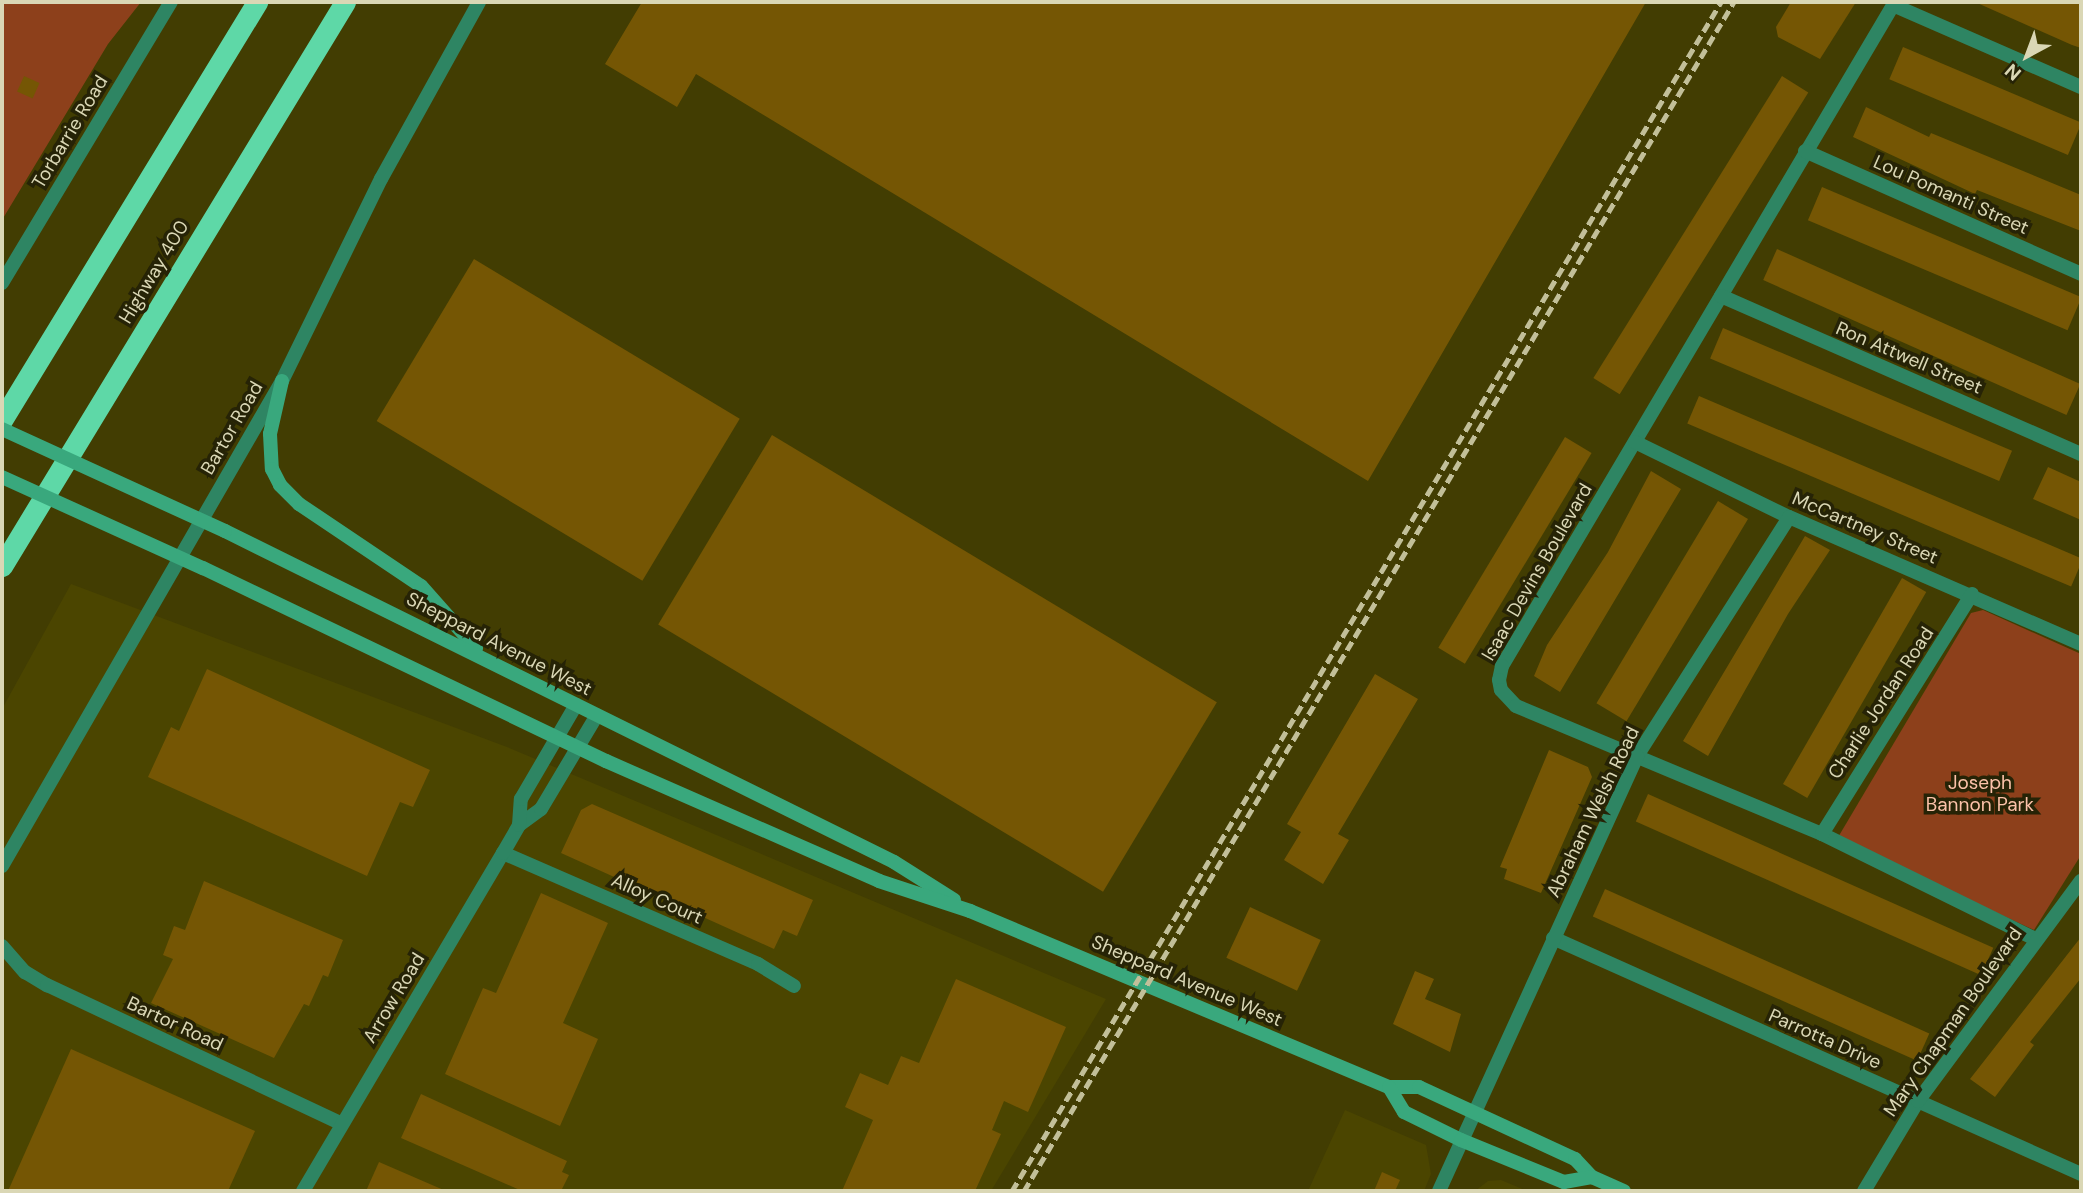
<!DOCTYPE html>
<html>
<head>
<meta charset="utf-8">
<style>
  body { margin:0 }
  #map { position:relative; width:2083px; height:1193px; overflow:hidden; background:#423d02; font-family:"DM Sans",sans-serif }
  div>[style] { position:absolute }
  .built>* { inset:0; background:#4b4500 }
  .green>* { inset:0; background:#8d401b }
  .building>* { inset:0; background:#755604; transform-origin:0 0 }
  .minor>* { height:14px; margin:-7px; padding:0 7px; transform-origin:7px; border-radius:7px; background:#2e8563 }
  .tertiary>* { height:14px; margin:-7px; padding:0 7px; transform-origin:7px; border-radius:7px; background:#2e8563 }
  .secondary>* { height:14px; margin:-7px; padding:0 7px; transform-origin:7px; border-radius:7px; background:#39a87d }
  .motorway>* { height:21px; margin:-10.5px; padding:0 10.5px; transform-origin:10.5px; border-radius:10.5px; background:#5ed8a7 }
  .rail>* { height:5px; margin-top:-2.5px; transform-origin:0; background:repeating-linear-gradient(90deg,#c2bf99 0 10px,transparent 0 15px) }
  .secondary-bridge>* { height:14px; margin:-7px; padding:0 7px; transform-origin:7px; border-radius:7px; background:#39a87d }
  span { translate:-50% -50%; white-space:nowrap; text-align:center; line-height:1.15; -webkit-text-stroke:7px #262306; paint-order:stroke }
  .street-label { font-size:19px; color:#dad7b5 }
  .park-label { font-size:19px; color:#fcc2a9 }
  .frame { position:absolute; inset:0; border:4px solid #dad7b5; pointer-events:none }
  .north { position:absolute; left:1992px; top:21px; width:70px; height:70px; -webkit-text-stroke:5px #262306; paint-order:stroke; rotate:221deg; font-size:19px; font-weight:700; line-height:28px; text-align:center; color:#dad7b5 }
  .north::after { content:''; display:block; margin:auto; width:24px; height:32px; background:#dad7b5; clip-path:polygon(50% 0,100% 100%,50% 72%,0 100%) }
</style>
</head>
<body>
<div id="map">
  <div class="built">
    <i style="clip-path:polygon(71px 584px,507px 747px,1106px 999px,991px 1191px,2px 1191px,2px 709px)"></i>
    <i style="clip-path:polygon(1345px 1110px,1426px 1145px,1431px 1174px,1424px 1191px,1308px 1191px)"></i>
    <i style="clip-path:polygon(1501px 1180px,1527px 1191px,1475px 1191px,1488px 1181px)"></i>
  </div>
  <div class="green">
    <i style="clip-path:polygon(2px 2px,141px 2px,108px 44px,2px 220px)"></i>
    <i style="clip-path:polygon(1983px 610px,2081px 654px,2081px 855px,2034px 930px,1837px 839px,1971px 613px)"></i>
  </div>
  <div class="building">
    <i style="clip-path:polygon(642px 2px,1646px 2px,1368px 481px,696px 74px,677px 107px,605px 64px)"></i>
    <i style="clip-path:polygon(1791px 2px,1856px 2px,1820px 59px,1778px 37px,1776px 27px)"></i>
    <i style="clip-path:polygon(1975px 2px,2081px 2px,2081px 48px,2072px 45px)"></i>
    <i style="left:1903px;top:47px;width:194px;height:35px;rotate:23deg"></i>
    <i style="left:24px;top:76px;width:17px;height:17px;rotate:24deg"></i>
    <i style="left:1782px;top:76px;width:31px;height:356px;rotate:32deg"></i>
    <i style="clip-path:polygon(1866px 107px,1929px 137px,1931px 133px,2081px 195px,2081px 231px,1977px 190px,1975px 194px,1853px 137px)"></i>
    <i style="left:1822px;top:187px;width:282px;height:36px;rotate:23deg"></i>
    <i style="left:1777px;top:249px;width:332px;height:34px;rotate:24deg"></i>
    <i style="left:474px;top:259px;width:310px;height:189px;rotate:31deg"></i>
    <i style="left:1723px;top:328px;width:314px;height:33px;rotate:23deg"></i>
    <i style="left:1699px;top:396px;width:417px;height:30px;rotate:23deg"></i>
    <i style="left:772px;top:435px;width:519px;height:221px;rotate:31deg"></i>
    <i style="left:1565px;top:437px;width:31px;height:246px;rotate:31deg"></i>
    <i style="clip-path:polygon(2048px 467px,2081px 482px,2081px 520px,2033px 499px)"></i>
    <i style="clip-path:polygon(1651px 471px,1681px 489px,1560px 692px,1534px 676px,1547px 645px,1608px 552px)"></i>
    <i style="left:1718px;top:501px;width:35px;height:236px;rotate:31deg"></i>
    <i style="clip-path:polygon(1805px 536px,1830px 550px,1788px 614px,1708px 756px,1683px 741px)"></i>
    <i style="left:1902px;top:578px;width:28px;height:238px;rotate:30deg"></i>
    <i style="clip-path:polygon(207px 669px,430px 770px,413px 807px,400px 802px,367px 876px,148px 777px,171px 727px,179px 731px)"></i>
    <i style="clip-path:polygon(1375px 674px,1418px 699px,1338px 834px,1349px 840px,1323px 884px,1284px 860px,1301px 832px,1287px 824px)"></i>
    <i style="clip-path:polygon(1549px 750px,1588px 767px,1592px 777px,1541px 893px,1504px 879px,1507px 869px,1500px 867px)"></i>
    <i style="left:1648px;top:794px;width:378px;height:30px;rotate:24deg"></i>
    <i style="clip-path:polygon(592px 804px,813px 900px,797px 936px,783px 930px,774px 949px,561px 853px,581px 810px)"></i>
    <i style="clip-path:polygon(204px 881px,343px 940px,328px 977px,323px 975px,309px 1006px,304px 1004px,274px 1058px,151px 1003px,173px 959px,163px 955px,174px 926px,185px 930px)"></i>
    <i style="left:1605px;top:889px;width:355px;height:30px;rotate:24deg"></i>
    <i style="clip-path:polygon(541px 893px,608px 923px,563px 1023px,598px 1039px,560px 1126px,445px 1074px,483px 988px,496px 993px)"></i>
    <i style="left:1250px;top:907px;width:78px;height:56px;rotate:25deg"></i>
    <i style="clip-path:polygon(2081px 937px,2081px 978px,2030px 1042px,2034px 1045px,1995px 1097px,1970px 1079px)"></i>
    <i style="clip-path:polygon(1415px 971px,1434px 979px,1425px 999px,1461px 1014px,1450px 1052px,1393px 1024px)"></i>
    <i style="clip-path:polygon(956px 979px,1066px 1027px,1028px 1112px,1004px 1101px,992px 1130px,1001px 1134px,975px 1191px,842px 1191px,873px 1120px,845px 1107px,860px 1073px,888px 1085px,901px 1056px,919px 1063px)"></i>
    <i style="clip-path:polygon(71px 1049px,255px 1131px,228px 1191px,8px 1191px)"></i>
    <i style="clip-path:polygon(421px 1094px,567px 1161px,562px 1172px,569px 1175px,561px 1191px,522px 1191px,401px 1138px)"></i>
    <i style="clip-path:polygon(379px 1162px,446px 1191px,366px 1191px)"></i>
    <i style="clip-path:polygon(1382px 1172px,1400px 1180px,1395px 1191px,1374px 1191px)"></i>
  </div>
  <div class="minor">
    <i style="left:1895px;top:2px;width:772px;rotate:120.62deg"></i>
    <i style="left:1502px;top:666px;width:14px;rotate:102deg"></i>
    <i style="left:1499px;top:680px;width:10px;rotate:79deg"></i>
    <i style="left:1501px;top:690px;width:22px;rotate:47deg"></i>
    <i style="left:1516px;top:706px;width:332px;rotate:22.7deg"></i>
    <i style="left:1822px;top:834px;width:237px;rotate:26.2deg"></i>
    <i style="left:1893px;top:5px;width:205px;rotate:23.6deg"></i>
    <i style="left:1805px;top:151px;width:302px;rotate:24deg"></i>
    <i style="left:2px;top:283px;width:328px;rotate:-59deg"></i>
    <i style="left:1721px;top:296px;width:393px;rotate:23.7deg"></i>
    <i style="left:1635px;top:442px;width:171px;rotate:26deg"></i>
    <i style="left:1789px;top:517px;width:318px;rotate:23.5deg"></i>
    <i style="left:1637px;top:756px;width:283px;rotate:-57.5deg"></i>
    <i style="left:1822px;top:834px;width:283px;rotate:-58deg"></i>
    <i style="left:503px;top:853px;width:278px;rotate:23.5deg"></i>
    <i style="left:758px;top:964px;width:42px;rotate:31.4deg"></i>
    <i style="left:1553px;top:938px;width:578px;rotate:24.08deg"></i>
    <i style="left:1864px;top:1191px;width:105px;rotate:-59deg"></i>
    <i style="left:1918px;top:1101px;width:274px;rotate:-53.5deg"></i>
  </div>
  <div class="tertiary">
    <i style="left:519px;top:825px;width:27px;rotate:-36deg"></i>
    <i style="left:541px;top:809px;width:109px;rotate:-59.2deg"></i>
    <i style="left:2px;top:866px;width:560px;rotate:-60deg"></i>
    <i style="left:282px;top:381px;width:225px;rotate:-63.9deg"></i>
    <i style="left:381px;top:179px;width:202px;rotate:-61deg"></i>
    <i style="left:2px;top:946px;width:35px;rotate:49deg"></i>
    <i style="left:25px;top:972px;width:26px;rotate:31deg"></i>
    <i style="left:47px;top:985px;width:326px;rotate:25.2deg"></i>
    <i style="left:303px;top:1191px;width:393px;rotate:-59.4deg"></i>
    <i style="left:503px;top:853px;width:32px;rotate:-60deg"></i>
    <i style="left:519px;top:825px;width:26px;rotate:-86deg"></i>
    <i style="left:521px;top:799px;width:109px;rotate:-59.7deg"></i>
    <i style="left:1439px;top:1191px;width:478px;rotate:-65.5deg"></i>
  </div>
  <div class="secondary">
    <i style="left:282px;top:381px;width:54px;rotate:102.8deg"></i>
    <i style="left:270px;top:434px;width:35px;rotate:87deg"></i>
    <i style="left:272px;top:469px;width:18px;rotate:63deg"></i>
    <i style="left:280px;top:485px;width:27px;rotate:45deg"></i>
    <i style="left:299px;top:504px;width:147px;rotate:33.9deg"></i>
    <i style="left:421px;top:586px;width:83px;rotate:48.4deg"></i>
    <i style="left:225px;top:531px;width:746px;rotate:26.32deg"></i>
    <i style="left:894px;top:862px;width:71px;rotate:32.3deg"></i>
    <i style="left:203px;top:568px;width:447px;rotate:25.6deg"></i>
    <i style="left:606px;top:761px;width:298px;rotate:23.7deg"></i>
    <i style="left:879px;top:881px;width:96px;rotate:18.2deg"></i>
    <i style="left:970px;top:911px;width:454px;rotate:22.8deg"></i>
    <i style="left:1389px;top:1087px;width:30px"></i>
    <i style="left:1419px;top:1087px;width:172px;rotate:24.8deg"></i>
    <i style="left:1575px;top:1159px;width:25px;rotate:47deg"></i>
    <i style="left:1592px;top:1177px;width:35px;rotate:24deg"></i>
    <i style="left:1389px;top:1087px;width:29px;rotate:59deg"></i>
    <i style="left:1404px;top:1112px;width:64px;rotate:26.2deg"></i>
    <i style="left:1461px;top:1140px;width:111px;rotate:22.2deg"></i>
    <i style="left:1564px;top:1182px;width:28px;rotate:-10deg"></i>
  </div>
  <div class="motorway">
    <i style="left:2px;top:420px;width:490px;rotate:-58.6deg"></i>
    <i style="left:2px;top:566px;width:660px;rotate:-58.69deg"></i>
  </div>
  <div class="rail">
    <i style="left:1012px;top:1191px;width:1384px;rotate:-59.19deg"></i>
    <i style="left:1024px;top:1191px;width:1385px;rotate:-59.16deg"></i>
  </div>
  <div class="secondary-bridge">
    <i style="left:2px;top:429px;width:245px;rotate:24.6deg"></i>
    <i style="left:2px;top:477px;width:221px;rotate:24.4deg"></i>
  </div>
  <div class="street-label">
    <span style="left:70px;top:132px;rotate:-59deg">Torbarrie Road</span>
    <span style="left:1951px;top:195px;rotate:24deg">Lou Pomanti Street</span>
    <span style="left:154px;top:272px;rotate:-59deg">Highway 400</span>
    <span style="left:1909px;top:358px;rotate:23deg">Ron Attwell Street</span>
    <span style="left:232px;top:428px;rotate:-60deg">Bartor Road</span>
    <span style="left:1865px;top:528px;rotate:23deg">McCartney Street</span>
    <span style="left:1537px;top:572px;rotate:-60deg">Isaac Devins Boulevard</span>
    <span style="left:499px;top:644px;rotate:27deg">Sheppard Avenue West</span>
    <span style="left:1881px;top:703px;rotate:-57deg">Charlie Jordan Road</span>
    <span style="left:1593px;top:812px;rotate:-64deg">Abraham Welsh Road</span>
    <span style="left:657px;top:899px;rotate:24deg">Alloy Court</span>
    <span style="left:1187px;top:981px;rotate:23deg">Sheppard Avenue West</span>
    <span style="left:394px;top:998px;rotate:-59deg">Arrow Road</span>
    <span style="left:1953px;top:1022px;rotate:-55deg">Mary Chapman Boulevard</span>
    <span style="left:175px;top:1024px;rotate:25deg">Bartor Road</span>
    <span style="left:1825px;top:1039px;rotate:24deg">Parrotta Drive</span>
  </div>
  <div class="park-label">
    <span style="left:1980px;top:794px">Joseph<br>Bannon Park</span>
  </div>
  <div class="frame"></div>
  <div class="north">N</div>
</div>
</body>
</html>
